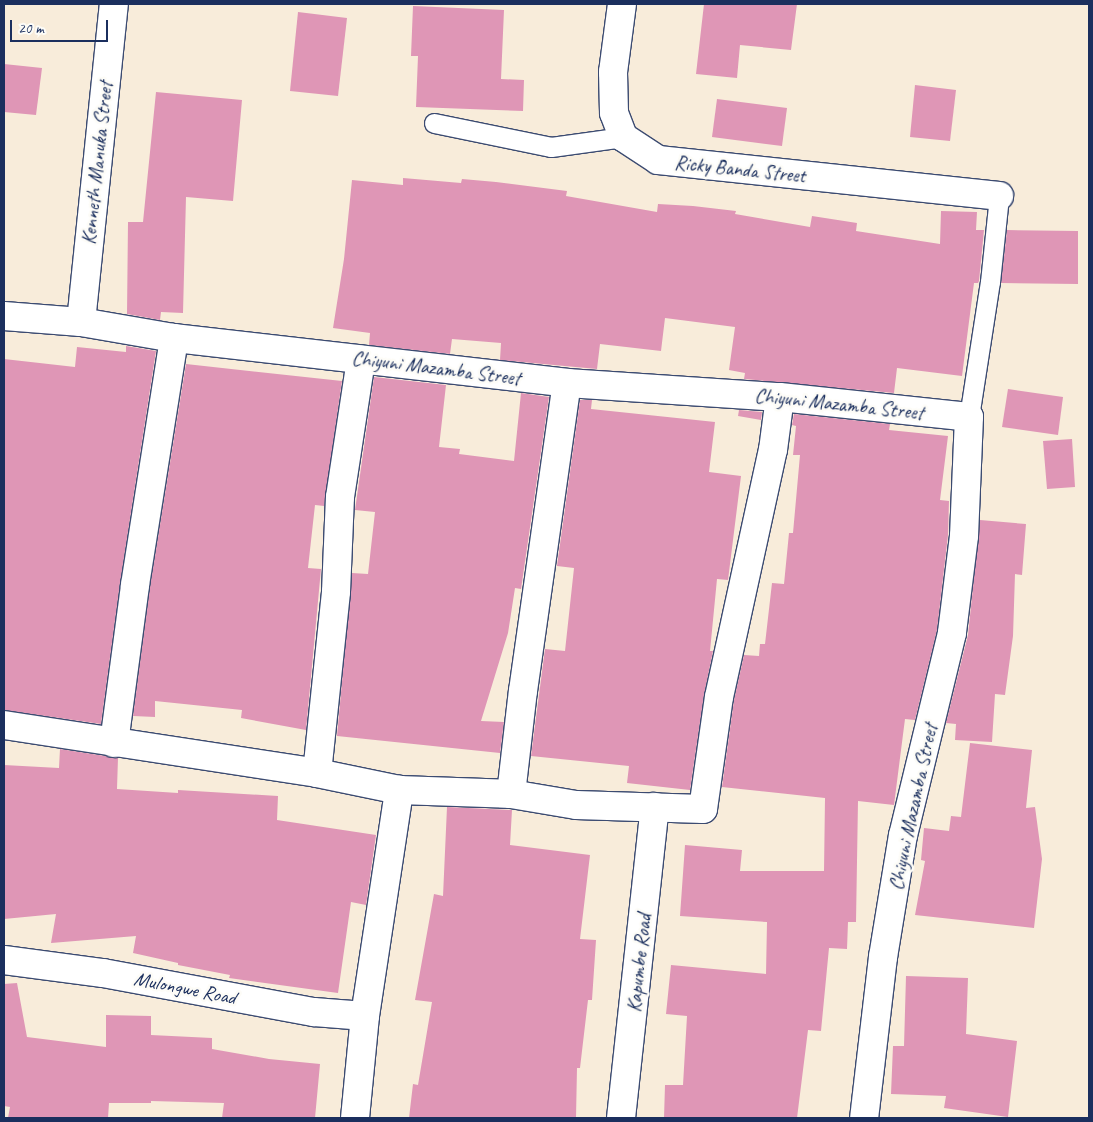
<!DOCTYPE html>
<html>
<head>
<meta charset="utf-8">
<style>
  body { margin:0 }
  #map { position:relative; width:1093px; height:1122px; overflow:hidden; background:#f8ecda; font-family:Caveat,sans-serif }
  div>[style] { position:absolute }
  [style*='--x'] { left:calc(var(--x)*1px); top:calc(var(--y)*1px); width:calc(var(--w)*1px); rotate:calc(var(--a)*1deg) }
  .building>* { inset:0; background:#df96b6 }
  .roads { filter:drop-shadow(1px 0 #3c4b71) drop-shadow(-1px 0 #3c4b71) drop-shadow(0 1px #3c4b71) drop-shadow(0 -1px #3c4b71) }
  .lane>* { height:19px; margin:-9.5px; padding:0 9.5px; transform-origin:9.5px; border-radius:9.5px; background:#fff }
  .street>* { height:28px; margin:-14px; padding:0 14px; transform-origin:14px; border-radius:14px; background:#fff }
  span { translate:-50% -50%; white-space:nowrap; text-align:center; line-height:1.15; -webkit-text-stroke:5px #fdfcf7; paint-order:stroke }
  .street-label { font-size:20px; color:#1b2f5e }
  .frame { position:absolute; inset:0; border:5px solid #1b2f5e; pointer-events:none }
  .scale { position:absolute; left:10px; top:20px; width:98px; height:22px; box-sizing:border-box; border:2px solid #1b2f5e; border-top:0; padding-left:6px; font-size:15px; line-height:18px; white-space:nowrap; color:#1b2f5e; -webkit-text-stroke:4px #fdfcf7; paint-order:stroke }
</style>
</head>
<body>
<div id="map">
  <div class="building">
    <div style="clip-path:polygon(704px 4px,797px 4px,791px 50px,740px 45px,737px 78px,696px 74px)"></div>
    <div style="clip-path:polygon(413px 6px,504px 10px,501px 79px,524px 80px,523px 111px,416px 107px,418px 56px,411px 56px)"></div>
    <div style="clip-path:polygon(298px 12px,347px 18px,338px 96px,290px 91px)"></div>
    <div style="clip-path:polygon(4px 64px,42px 68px,36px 115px,4px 112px)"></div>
    <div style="clip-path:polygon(915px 85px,956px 90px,950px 141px,910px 137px)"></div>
    <div style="clip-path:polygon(156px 92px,242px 100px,233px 201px,186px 197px,183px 313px,161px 312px,160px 320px,127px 314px,128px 222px,143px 222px)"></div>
    <div style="clip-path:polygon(717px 99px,787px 108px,782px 146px,712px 137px)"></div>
    <div style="clip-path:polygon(403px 178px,461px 183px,462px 179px,496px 182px,567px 191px,566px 196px,657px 212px,658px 204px,693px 206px,736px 211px,735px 214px,810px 227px,812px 216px,857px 223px,856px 231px,940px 244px,941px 211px,977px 212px,976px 230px,984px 230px,979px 281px,978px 283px,974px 283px,962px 376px,897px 368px,894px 393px,744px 379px,745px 373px,729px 370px,735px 327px,665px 318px,661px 351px,600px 344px,597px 369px,500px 360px,501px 343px,452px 339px,450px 354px,369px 345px,370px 333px,333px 328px,344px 259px,352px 180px,403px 185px)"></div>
    <div style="clip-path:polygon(1007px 230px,1078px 231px,1078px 284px,1001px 283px)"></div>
    <div style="clip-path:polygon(126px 346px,156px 351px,120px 583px,101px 724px,4px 710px,4px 359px,75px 367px,77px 347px,126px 352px)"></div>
    <div style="clip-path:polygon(186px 364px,342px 381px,324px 506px,315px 505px,308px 568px,321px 569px,306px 730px,241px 718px,242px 710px,155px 701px,155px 717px,133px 716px,150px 587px)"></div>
    <div style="clip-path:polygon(374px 377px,446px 385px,439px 447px,460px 449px,459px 454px,514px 461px,521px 393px,549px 397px,521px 589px,515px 588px,508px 633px,481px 721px,504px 722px,500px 753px,337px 736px,352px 573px,368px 574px,375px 512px,355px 510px)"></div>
    <div style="clip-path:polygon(1008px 389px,1063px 397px,1058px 435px,1002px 427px)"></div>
    <div style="clip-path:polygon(580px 400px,592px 400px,591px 409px,715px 422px,709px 472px,741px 476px,728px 580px,717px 579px,710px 651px,713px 651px,704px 695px,690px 790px,627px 783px,629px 766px,531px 756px,545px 649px,565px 651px,574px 568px,557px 566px)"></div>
    <div style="clip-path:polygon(739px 410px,762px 412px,761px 420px,738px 416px)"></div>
    <div style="clip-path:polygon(794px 414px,890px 424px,889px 430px,948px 436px,940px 500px,949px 501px,948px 535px,937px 630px,915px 720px,905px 719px,894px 805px,858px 801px,856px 922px,848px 922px,847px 949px,829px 948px,821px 1031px,808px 1030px,797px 1118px,664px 1118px,665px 1085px,683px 1085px,687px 1016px,666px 1014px,671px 965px,766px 974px,767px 922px,680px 916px,685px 845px,742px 850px,740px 871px,824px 871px,825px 798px,722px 787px,734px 700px,744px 655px,759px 656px,760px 644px,765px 644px,772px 583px,784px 584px,789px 533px,793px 533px,800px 455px,793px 455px,796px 426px,792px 425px)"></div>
    <div style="clip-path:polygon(1072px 439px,1075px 487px,1047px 489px,1043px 441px)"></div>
    <div style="clip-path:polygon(980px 520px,1026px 524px,1022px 575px,1015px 574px,1013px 636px,1005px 695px,995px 694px,992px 742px,955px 740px,956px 724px,946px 723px,968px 635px)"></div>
    <div style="clip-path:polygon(970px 743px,1032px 750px,1026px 808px,1035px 807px,1042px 859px,1034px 928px,915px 915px,925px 861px,921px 860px,924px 828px,949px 831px,951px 816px,961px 817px)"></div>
    <div style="clip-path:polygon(60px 749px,118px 758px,117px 789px,178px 793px,178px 790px,278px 796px,277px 820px,376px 835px,366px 905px,351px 902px,338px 993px,229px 978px,230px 975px,178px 965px,178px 963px,133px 953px,136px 936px,51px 943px,56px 914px,4px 919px,4px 765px,59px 768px)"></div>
    <div style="clip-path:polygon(447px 807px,512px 810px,510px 845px,590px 855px,580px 939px,596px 940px,592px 1000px,588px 1000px,580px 1068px,577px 1068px,576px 1118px,409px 1118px,413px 1084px,418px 1085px,432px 1002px,415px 1000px,434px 894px,443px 896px)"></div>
    <div style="clip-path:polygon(906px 976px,968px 978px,966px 1034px,1017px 1041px,1008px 1117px,944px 1108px,946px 1096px,891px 1094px,893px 1046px,904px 1046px)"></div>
    <div style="clip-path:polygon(17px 983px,27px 1037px,106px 1047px,106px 1015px,151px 1016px,151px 1035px,212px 1038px,212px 1049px,269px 1059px,320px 1064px,315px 1118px,222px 1118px,224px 1103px,151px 1101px,151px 1103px,109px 1103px,108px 1118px,8px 1118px,10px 1107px,4px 1106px,4px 984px)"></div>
  </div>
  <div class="roads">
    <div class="lane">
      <div style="--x:434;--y:123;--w:119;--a:11.6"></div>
      <div style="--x:551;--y:147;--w:73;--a:-7.9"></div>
      <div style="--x:969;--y:417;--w:137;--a:-81.2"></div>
      <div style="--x:990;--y:282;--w:86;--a:-84"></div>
    </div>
    <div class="street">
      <div style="--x:622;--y:4;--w:69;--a:97.5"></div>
      <div style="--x:613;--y:72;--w:41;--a:88.6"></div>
      <div style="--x:614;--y:113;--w:26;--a:69"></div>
      <div style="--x:623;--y:137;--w:42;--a:33.3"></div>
      <div style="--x:658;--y:160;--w:343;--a:6"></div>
      <div style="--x:4;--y:316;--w:77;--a:4.5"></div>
      <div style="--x:81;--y:322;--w:94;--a:9.8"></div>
      <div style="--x:174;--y:338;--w:396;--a:6.5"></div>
      <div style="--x:567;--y:383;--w:213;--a:3.8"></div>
      <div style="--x:780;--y:397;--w:190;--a:6"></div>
      <div style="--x:969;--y:417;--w:119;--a:92.4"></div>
      <div style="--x:964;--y:536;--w:98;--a:97.1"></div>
      <div style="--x:952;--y:633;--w:208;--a:103.6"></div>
      <div style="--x:903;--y:835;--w:124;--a:99.3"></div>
      <div style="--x:883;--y:957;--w:162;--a:96.7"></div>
      <div style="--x:81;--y:322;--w:320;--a:-84.1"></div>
      <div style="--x:4;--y:725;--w:317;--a:8.7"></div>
      <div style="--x:317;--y:773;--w:84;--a:11.7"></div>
      <div style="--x:399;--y:790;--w:112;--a:2"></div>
      <div style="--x:511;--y:794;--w:66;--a:9.6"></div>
      <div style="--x:576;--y:805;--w:127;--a:1.8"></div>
      <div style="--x:703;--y:809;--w:113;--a:-81.9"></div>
      <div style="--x:719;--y:697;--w:253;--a:-77.7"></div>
      <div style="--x:773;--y:450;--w:53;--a:-82.5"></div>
      <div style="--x:114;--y:743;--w:159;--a:-82.4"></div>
      <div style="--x:135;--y:585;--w:250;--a:-81"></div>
      <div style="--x:317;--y:773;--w:182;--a:-84"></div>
      <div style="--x:336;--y:592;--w:95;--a:-87.6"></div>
      <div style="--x:340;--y:497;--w:139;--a:-81.3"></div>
      <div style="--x:511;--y:794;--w:104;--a:-83.4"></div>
      <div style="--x:523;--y:691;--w:311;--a:-81.9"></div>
      <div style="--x:4;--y:960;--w:100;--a:7.5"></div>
      <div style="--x:103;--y:973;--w:215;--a:10.5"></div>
      <div style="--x:314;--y:1012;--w:51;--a:4.5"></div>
      <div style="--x:355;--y:1118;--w:102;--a:-84.4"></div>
      <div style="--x:365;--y:1016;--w:229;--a:-81.4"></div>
      <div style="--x:621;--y:1118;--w:313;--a:-83.8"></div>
    </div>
  </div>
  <div class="street-label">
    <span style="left:97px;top:163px;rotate:-84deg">Kenneth Manuka Street</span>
    <span style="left:740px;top:169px;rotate:6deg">Ricky Banda Street</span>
    <span style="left:436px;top:368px;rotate:7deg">Chiyuni Mazamba Street</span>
    <span style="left:839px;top:404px;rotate:6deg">Chiyuni Mazamba Street</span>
    <span style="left:913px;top:807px;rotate:-78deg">Chiyuni Mazamba Street</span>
    <span style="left:639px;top:963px;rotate:-84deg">Kapumbe Road</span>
    <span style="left:185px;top:988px;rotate:11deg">Mulongwe Road</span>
  </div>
  <div class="frame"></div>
  <div class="scale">20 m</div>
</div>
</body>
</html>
